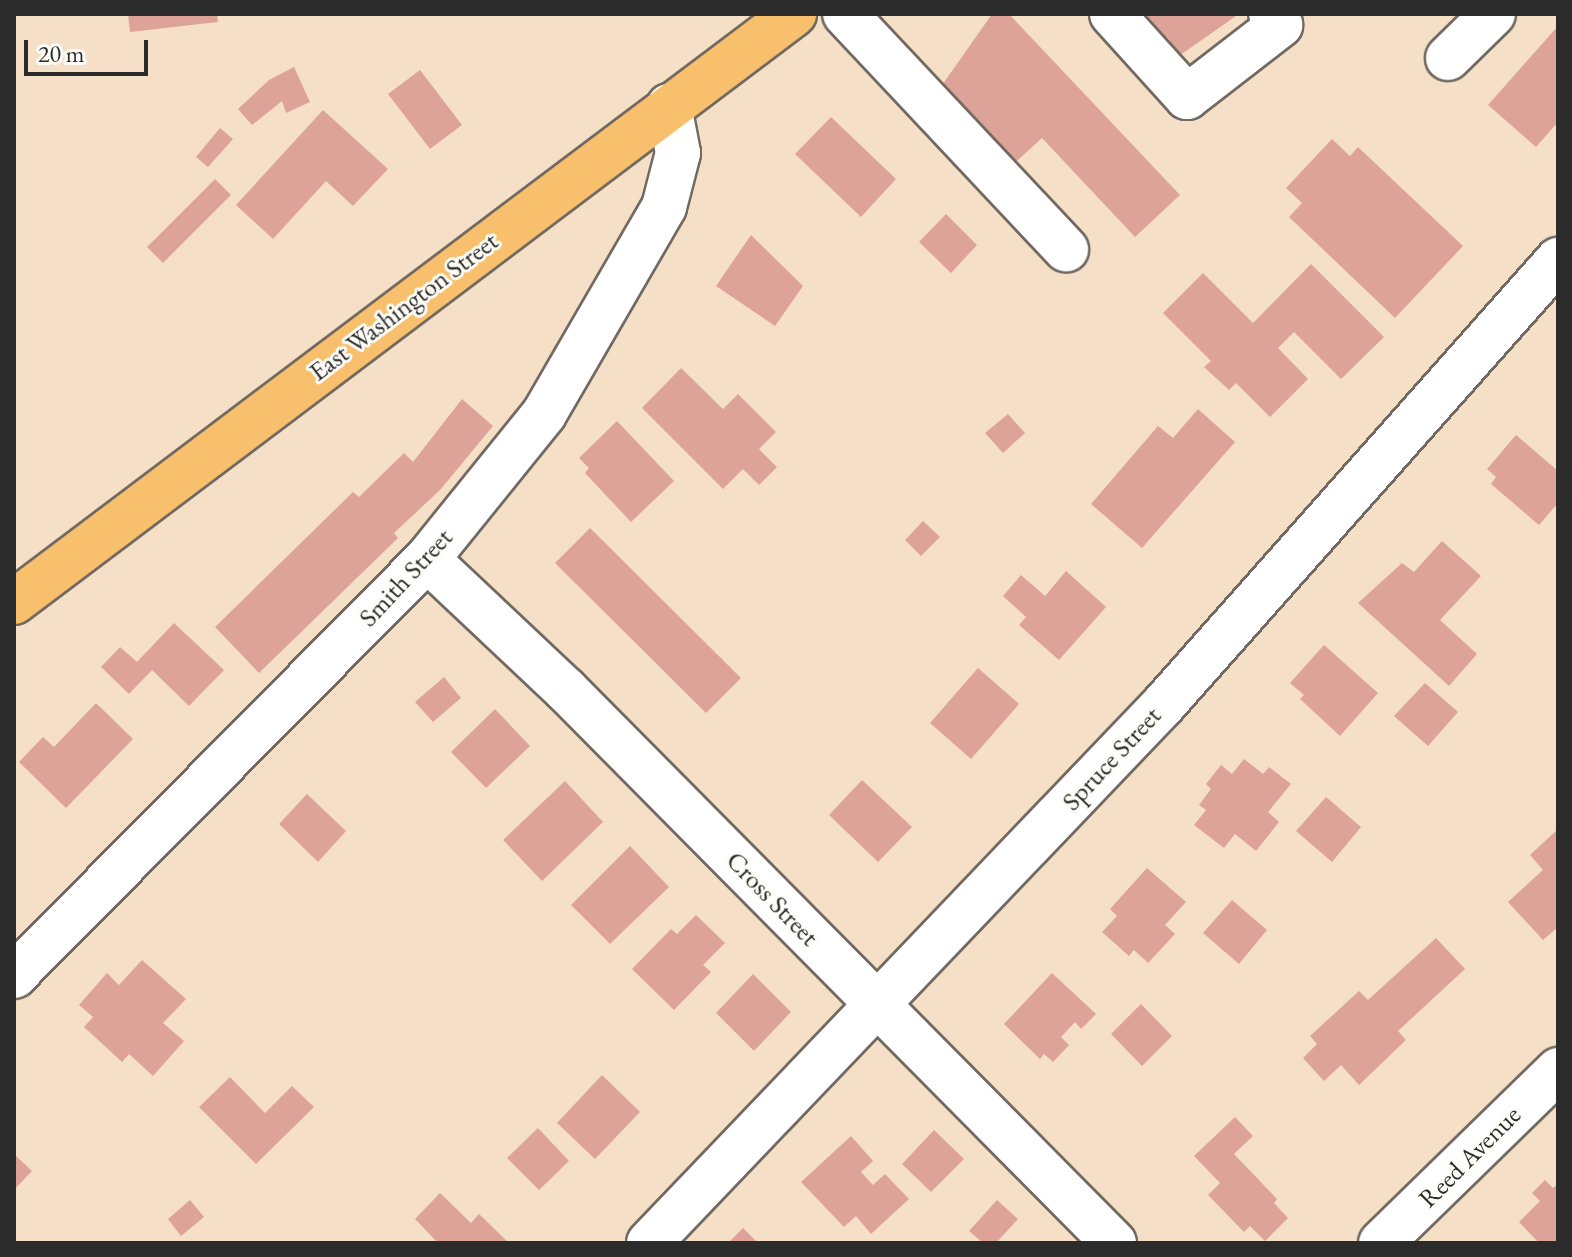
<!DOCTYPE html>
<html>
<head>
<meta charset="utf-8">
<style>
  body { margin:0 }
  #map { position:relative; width:1572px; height:1257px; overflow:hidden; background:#f5e0c7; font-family:"EB Garamond",serif }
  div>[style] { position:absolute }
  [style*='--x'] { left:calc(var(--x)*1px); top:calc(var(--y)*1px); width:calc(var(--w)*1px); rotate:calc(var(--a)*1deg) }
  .building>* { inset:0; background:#dda399 }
  .roads { filter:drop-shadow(2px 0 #726a62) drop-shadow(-2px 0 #726a62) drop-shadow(0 2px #726a62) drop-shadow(0 -2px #726a62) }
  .minor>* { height:44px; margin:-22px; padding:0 22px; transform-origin:22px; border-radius:22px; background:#fff }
  .major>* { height:44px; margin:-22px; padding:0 22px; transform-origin:22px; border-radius:22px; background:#f8bf6c }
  span { translate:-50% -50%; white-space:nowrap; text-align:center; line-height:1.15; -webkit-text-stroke:6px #fdfcf7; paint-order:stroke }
  .street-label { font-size:26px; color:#2b2b2b }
  .frame { position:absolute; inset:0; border:16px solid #2b2b2b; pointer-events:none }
  .scale { position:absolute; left:24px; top:40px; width:124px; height:36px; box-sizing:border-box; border:4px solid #2b2b2b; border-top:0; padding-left:10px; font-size:24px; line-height:28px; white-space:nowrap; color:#2b2b2b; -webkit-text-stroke:6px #fdfcf7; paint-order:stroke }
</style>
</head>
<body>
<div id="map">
  <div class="building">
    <div style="clip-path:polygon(128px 14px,217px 14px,218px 22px,130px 32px)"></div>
    <div style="clip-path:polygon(992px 14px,1009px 14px,1180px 195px,1135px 237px,1042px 138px,1007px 170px,933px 98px)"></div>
    <div style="clip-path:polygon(1143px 14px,1235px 14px,1236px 16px,1179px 56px,1167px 37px,1151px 49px,1132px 22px)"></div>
    <div style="clip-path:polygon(1558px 26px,1558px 122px,1536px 147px,1488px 105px)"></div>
    <div style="clip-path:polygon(294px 67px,310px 102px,286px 113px,282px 101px,252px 125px,238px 109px,269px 80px)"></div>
    <div style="clip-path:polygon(420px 70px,462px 125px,430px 149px,388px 94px)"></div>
    <div style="clip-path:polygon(323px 110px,388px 169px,353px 206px,326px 181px,273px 239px,236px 205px)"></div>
    <div style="clip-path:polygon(831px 117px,896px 179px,861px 217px,795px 154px)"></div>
    <div style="clip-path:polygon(220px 128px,233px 139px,208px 167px,196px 157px)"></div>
    <div style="clip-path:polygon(1332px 139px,1350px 156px,1358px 147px,1463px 246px,1395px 318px,1289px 217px,1302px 203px,1286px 188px)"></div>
    <div style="clip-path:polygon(215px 179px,231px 195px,163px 263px,147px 247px)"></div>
    <div style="clip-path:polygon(946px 214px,977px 245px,951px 273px,919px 242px)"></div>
    <div style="clip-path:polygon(751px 235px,803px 286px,775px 326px,716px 286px)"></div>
    <div style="clip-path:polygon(1311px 264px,1384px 337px,1341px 379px,1294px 332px,1278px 348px,1308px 379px,1270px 417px,1236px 383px,1229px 390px,1204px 367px,1211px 361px,1163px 313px,1203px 273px,1253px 323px)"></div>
    <div style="clip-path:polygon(681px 368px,723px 409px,738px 394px,776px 432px,759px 449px,777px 467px,759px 485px,743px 469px,723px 489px,642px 408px)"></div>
    <div style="clip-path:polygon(462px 399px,493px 426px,440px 490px,394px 533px,398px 538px,259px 673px,215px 627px,353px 492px,359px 497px,404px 453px,413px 462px)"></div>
    <div style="clip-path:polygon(1198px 409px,1235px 442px,1142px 548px,1091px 504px,1158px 426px,1173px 438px)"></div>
    <div style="clip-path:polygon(1008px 414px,1025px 433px,1003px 453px,985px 433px)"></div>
    <div style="clip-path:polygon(617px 421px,674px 481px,631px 522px,585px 473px,589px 468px,579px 458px)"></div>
    <div style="clip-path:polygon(1516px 435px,1558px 471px,1558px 503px,1539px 525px,1491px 484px,1496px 477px,1487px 469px)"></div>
    <div style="clip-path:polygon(923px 521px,940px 537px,921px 556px,905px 540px)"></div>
    <div style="clip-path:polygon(590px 528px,741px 678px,706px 713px,555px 563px)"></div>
    <div style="clip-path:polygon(1442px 541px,1481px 576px,1440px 620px,1477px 654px,1449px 686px,1358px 603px,1402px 563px,1414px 572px)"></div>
    <div style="clip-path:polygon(1066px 571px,1106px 607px,1059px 660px,1019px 625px,1026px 617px,1003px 596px,1021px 575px,1045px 596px)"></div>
    <div style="clip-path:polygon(174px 623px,224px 670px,189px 706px,152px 670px,129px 694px,101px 667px,120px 647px,137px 662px)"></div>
    <div style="clip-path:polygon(1324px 645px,1378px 693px,1340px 736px,1300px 699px,1304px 695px,1290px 683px)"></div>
    <div style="clip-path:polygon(978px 668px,1019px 704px,971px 759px,930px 723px)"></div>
    <div style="clip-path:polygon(444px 677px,461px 698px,433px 722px,415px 702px)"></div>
    <div style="clip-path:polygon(1425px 683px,1458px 712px,1428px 746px,1394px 716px)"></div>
    <div style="clip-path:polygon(96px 703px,133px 739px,66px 808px,19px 762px,43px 737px,54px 747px)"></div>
    <div style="clip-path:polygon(495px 709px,530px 746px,486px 788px,451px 752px)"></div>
    <div style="clip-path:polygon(1244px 759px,1263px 774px,1269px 767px,1291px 784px,1268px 812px,1279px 822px,1256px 851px,1235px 834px,1224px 848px,1194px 825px,1206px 810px,1199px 805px,1211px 789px,1206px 784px,1221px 765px,1232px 774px)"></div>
    <div style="clip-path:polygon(862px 780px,912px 827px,878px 862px,829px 815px)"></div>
    <div style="clip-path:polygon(565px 781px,603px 822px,542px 881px,503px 840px)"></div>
    <div style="clip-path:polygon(307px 794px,346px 831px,318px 862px,279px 824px)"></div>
    <div style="clip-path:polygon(1326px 797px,1361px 827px,1332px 862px,1296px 831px)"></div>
    <div style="clip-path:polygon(1558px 829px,1558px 927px,1543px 940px,1508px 902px,1543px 870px,1530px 855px)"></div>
    <div style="clip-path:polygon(630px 846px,669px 887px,610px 944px,571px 905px)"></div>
    <div style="clip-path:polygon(1147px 868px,1186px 902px,1165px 925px,1175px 934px,1148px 963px,1134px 950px,1129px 956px,1102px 932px,1117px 916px,1110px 909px)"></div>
    <div style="clip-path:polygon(1232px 900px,1267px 930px,1239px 964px,1203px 933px)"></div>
    <div style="clip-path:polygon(696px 915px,725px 943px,703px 965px,711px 972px,674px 1010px,632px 969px,671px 929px,677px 934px)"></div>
    <div style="clip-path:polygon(1436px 938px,1465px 969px,1398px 1031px,1406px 1040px,1359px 1085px,1341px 1065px,1324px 1081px,1303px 1058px,1317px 1044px,1310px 1036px,1359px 991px,1368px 1000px)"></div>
    <div style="clip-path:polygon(142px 960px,186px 999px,163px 1023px,184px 1041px,153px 1076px,129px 1054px,122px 1062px,84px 1027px,93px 1017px,79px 1005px,107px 973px,119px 985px)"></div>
    <div style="clip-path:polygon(1052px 973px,1096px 1014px,1081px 1029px,1075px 1022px,1061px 1037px,1069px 1045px,1053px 1062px,1044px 1054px,1040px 1059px,1004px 1024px)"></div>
    <div style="clip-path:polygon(753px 974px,791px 1012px,754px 1051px,716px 1013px)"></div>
    <div style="clip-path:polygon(1141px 1004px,1172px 1036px,1142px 1066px,1111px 1034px)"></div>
    <div style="clip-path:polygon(602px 1075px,640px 1112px,595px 1159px,557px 1123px)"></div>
    <div style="clip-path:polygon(230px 1077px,265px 1113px,292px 1086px,314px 1107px,256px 1164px,199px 1107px)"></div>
    <div style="clip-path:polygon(1235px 1117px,1253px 1136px,1234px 1154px,1277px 1199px,1274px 1203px,1288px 1218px,1265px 1241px,1250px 1226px,1244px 1232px,1208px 1195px,1220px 1183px,1194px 1156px)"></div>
    <div style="clip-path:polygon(538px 1128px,569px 1161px,539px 1190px,507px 1158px)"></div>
    <div style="clip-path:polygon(934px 1130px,964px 1159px,931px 1192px,902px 1164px)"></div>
    <div style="clip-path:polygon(851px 1136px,873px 1161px,861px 1172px,873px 1185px,885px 1174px,909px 1199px,871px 1234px,856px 1216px,844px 1227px,801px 1182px)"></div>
    <div style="clip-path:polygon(14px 1154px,32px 1171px,14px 1190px)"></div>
    <div style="clip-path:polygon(1545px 1180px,1553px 1188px,1558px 1184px,1558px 1243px,1539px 1243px,1519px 1222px,1540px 1201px,1532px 1193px)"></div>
    <div style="clip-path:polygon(440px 1193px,471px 1223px,479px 1214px,509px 1243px,438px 1243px,415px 1219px)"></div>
    <div style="clip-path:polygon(190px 1200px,204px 1217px,181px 1236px,168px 1219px)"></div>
    <div style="clip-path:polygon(997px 1200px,1018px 1219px,996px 1243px,983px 1243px,969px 1231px)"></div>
    <div style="clip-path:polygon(743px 1228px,758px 1243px,728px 1243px)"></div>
  </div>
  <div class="roads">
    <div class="minor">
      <div style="--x:845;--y:14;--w:323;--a:46.8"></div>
      <div style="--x:1112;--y:14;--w:112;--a:47.9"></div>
      <div style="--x:1187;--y:97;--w:118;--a:-37.7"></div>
      <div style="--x:1280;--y:25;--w:14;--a:-129"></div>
      <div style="--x:1448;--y:58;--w:63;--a:-44.4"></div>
      <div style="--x:427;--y:559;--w:190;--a:43.3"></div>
      <div style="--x:565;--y:689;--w:780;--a:45.26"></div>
      <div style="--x:14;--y:976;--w:587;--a:-45.28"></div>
      <div style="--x:427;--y:559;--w:186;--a:-51.1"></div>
      <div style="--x:544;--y:414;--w:239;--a:-59.9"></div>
      <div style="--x:664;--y:207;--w:56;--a:-75.5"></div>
      <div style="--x:678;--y:153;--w:48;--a:-100.8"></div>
      <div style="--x:649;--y:1243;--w:745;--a:-46.3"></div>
      <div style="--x:1164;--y:704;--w:594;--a:-48.41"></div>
      <div style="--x:1381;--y:1243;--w:248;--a:-44.3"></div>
    </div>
    <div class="major">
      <div style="--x:14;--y:602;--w:977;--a:-37.01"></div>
    </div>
  </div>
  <div class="street-label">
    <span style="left:404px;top:307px;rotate:-37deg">East Washington Street</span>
    <span style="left:406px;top:578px;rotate:-47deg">Smith Street</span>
    <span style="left:1112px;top:759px;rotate:-47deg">Spruce Street</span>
    <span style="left:772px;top:899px;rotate:46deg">Cross Street</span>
    <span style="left:1470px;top:1157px;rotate:-45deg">Reed Avenue</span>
  </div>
  <div class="frame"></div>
  <div class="scale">20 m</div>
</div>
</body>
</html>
